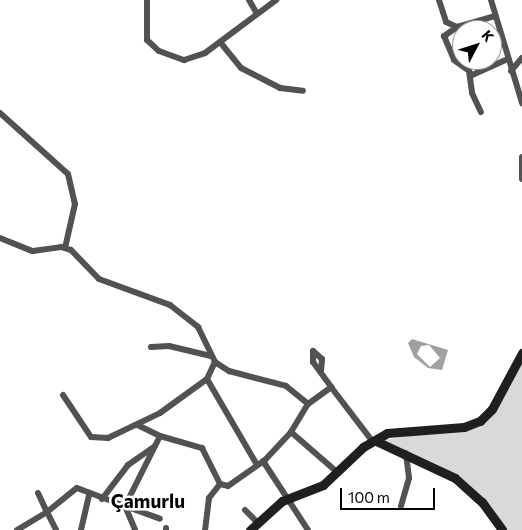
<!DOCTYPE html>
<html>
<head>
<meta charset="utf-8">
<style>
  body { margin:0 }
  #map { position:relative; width:522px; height:530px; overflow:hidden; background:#fff; font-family:Commissioner,sans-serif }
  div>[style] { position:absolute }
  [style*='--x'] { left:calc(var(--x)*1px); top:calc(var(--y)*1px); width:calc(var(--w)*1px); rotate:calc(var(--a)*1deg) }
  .green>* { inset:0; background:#d9d9d9 }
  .water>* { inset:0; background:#a0a0a0 }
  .street>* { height:6px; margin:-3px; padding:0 3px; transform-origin:3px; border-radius:3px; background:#525252 }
  .secondary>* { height:9px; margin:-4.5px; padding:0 4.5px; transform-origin:4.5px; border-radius:4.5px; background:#1f1f1f }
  span { translate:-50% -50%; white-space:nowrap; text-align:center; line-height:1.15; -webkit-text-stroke:5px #fff; paint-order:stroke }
  .district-label { font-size:19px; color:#000; font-weight:700 }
  .north { position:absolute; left:452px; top:20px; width:50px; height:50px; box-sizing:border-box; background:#fff; border:1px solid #999; border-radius:50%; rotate:50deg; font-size:14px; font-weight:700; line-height:20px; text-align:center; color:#000 }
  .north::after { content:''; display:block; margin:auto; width:18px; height:22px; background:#000; clip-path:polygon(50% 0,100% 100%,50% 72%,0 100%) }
  .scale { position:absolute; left:340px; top:488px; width:95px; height:22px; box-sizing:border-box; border:2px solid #000; border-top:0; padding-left:6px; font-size:15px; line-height:18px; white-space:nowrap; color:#000; -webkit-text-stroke:4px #fff; paint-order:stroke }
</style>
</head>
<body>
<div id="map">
  <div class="green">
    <div style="clip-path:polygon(522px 364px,522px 530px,507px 530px,486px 500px,456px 475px,384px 440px,427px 432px,464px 432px,486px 423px)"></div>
  </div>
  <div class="water">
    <div style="clip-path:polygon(evenodd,412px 339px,448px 350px,442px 370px,428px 368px,414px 357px,408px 343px,412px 339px,429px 345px,440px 358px,430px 367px,417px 354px,421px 346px,429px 345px)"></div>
  </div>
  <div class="street">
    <div style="--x:147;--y:0;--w:40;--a:90"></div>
    <div style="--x:147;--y:40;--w:16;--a:43"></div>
    <div style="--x:159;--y:51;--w:27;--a:20"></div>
    <div style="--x:184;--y:60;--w:22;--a:-18"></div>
    <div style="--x:205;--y:53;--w:89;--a:-36.7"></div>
    <div style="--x:249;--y:0;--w:16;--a:60"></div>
    <div style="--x:439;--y:0;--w:23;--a:72"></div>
    <div style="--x:446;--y:22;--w:12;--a:24"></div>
    <div style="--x:457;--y:27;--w:40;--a:-16"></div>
    <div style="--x:491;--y:0;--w:108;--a:73.2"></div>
    <div style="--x:457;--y:27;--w:16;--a:145"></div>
    <div style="--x:444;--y:36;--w:26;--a:67"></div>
    <div style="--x:454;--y:60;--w:19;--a:36"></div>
    <div style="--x:469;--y:71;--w:22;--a:82"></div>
    <div style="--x:472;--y:93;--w:21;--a:65"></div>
    <div style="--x:220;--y:42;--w:33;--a:51"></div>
    <div style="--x:241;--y:68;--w:44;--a:27.1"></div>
    <div style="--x:280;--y:88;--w:23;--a:7"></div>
    <div style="--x:511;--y:71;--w:17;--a:-50"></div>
    <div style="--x:470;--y:76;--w:42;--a:-24.1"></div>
    <div style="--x:0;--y:113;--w:91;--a:41.9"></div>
    <div style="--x:68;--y:174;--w:31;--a:77"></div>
    <div style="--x:75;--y:204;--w:45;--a:102.8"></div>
    <div style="--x:522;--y:157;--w:22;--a:90"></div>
    <div style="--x:0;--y:238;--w:35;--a:22"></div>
    <div style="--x:33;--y:251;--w:28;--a:-8"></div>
    <div style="--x:61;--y:247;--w:10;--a:17"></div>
    <div style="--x:71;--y:250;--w:40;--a:46"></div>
    <div style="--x:99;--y:279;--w:76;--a:20.1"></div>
    <div style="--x:170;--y:305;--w:36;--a:38"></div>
    <div style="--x:198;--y:327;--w:39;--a:64"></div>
    <div style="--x:151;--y:347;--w:18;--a:-3"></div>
    <div style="--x:169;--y:346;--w:43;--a:13.4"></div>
    <div style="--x:321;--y:371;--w:12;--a:-85"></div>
    <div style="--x:322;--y:359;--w:12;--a:-138"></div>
    <div style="--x:313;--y:351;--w:11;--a:90"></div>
    <div style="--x:313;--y:362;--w:31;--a:54"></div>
    <div style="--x:207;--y:379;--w:99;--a:59.8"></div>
    <div style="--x:63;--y:395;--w:50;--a:56.3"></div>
    <div style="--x:91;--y:437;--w:17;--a:3"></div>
    <div style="--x:108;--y:438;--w:58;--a:-25.7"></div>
    <div style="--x:160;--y:413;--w:58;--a:-35.9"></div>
    <div style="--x:207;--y:379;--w:19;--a:-65"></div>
    <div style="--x:215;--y:362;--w:17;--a:33"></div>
    <div style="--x:229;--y:371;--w:59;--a:14.7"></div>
    <div style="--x:286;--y:386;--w:28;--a:39"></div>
    <div style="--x:160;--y:436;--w:44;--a:15.9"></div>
    <div style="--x:202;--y:448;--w:40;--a:63.4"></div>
    <div style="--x:220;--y:484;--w:18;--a:128"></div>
    <div style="--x:209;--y:498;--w:32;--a:97"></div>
    <div style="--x:263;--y:461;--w:82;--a:56.9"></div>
    <div style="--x:337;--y:472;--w:61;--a:-139"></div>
    <div style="--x:291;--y:432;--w:33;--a:-59"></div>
    <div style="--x:308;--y:404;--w:29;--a:-36"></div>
    <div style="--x:331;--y:387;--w:69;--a:52.6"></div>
    <div style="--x:220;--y:484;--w:8;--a:14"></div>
    <div style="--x:228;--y:486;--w:45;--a:-35.1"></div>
    <div style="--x:265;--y:460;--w:38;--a:-47"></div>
    <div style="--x:38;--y:493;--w:21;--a:65"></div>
    <div style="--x:47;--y:512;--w:38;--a:-39"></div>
    <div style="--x:77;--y:488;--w:51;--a:20.6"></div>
    <div style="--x:125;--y:506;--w:78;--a:-63.4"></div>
    <div style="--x:160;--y:436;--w:25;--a:-154"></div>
    <div style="--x:102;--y:499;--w:43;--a:-52.6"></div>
    <div style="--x:128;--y:465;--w:32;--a:-35"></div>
    <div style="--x:125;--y:506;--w:37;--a:20"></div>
    <div style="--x:125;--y:506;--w:26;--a:67"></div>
    <div style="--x:401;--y:506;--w:29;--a:-74"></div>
    <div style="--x:409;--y:478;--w:25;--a:-97"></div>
    <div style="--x:245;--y:510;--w:17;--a:45"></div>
    <div style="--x:166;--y:528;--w:2;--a:90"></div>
    <div style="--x:17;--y:530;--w:35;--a:-31"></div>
    <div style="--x:47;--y:512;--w:20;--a:63"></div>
    <div style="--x:81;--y:530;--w:37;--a:-77"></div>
  </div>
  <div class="secondary">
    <div style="--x:376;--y:441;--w:87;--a:25.1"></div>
    <div style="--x:455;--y:478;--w:36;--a:42"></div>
    <div style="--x:482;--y:502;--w:34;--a:54"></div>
    <div style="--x:250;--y:530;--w:43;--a:-42.2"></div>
    <div style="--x:282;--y:501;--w:44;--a:-21.3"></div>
    <div style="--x:323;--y:485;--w:55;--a:-43.5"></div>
    <div style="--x:363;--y:447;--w:28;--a:-30"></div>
    <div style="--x:387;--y:433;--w:77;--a:-4.5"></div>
    <div style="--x:464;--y:427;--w:17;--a:-21"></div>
    <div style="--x:480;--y:421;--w:17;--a:-45"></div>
    <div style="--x:492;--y:409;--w:64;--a:-61.8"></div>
  </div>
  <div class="district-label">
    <span style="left:148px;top:501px">Çamurlu</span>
  </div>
  <div class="north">K</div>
  <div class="scale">100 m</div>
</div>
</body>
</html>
